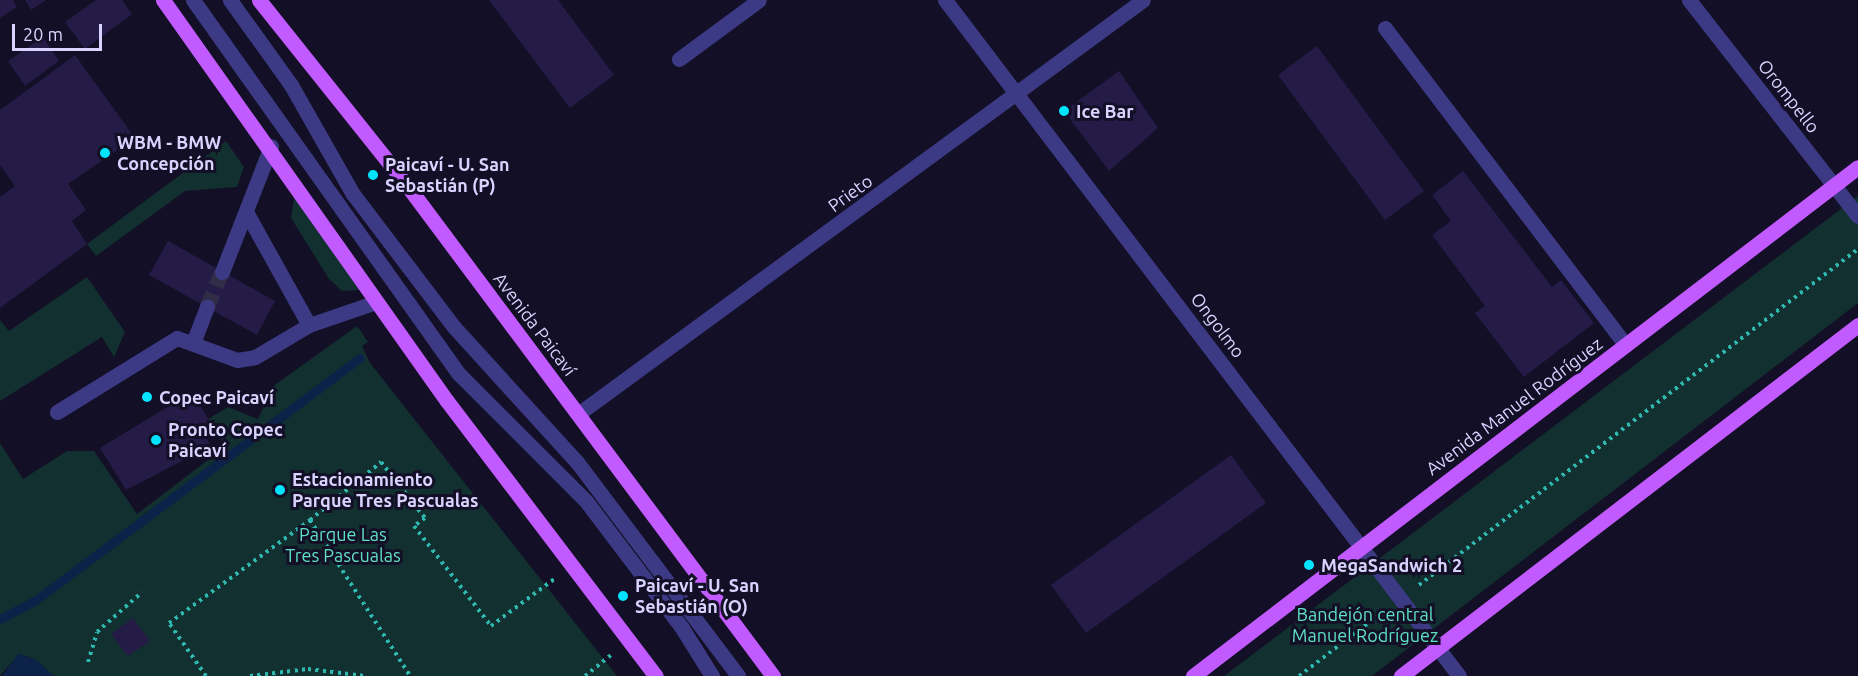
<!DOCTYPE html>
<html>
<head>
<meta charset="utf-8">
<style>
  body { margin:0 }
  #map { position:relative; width:1858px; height:676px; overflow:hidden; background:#130f26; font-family:Ubuntu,sans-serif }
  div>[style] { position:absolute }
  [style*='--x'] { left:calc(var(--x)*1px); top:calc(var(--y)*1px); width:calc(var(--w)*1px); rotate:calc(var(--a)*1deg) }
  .green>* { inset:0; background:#12302f }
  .water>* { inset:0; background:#0c2248 }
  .stream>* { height:9px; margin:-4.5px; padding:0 4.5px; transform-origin:4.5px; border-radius:4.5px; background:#0c2248 }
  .building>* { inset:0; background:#241b47 }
  .minor-tunnel>* { height:15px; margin-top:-7.5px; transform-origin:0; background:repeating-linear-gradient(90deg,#312d47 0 15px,transparent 0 23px) }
  .path>* { height:4px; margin-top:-2px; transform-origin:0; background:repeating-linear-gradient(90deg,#2fb8b0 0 3px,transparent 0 7.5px) }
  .minor>* { height:15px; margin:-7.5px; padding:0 7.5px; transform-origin:7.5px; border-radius:7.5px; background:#3d3a85 }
  .major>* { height:15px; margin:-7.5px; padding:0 7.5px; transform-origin:7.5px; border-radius:7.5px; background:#c25bff }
  .dots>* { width:16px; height:16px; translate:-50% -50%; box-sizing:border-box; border:3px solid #130f26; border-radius:50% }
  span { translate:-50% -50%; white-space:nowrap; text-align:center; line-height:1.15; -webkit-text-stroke:6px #130f26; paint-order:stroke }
  .street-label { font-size:18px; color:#d9d4ff }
  .poi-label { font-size:18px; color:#d9d4ff; font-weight:700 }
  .left { translate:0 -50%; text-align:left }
  .park-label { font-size:18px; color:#5fe0c0 }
  .scale { position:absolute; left:12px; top:24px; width:90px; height:27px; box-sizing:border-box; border:3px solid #d9d4ff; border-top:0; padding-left:8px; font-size:18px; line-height:21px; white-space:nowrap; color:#d9d4ff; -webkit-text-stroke:4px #130f26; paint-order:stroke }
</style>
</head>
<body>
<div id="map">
  <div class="green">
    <div style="clip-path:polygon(226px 141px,244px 167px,237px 187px,185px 191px,96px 256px,87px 244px)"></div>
    <div style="clip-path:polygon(295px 192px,361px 290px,342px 291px,329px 279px,291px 218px)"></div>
    <div style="clip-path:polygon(1858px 196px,1858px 303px,1372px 676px,1224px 676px)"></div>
    <div style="clip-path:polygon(87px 277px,125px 332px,114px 357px,102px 337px,0 401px,0 320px,9px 331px)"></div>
    <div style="clip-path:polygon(357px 326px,368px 342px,362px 346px,370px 363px,617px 676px,54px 676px,35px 659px,19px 654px,0 676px,0 443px,23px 479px,67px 451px,94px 451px,137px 514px,225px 447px,208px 419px,228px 407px,258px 419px,272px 387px)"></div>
  </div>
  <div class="water">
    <div style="clip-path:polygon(18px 654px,35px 659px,54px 676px,2px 676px)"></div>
  </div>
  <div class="stream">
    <div style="--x:0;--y:619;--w:41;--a:-27.8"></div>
    <div style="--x:36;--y:600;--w:404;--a:-36.8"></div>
  </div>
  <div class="building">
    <div style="clip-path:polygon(0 0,13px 0,17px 7px,0 18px)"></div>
    <div style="clip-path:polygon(25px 0,46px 0,31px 10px)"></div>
    <div style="clip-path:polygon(96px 0,122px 0,132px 14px,85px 49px,65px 22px)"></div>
    <div style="clip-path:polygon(489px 0,558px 0,614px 75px,570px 108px)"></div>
    <div style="clip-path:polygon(43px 37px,59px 61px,25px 86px,8px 61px)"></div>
    <div style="clip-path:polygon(1317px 46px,1424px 191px,1385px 220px,1278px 75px)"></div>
    <div style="clip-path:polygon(75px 55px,135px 138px,68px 184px,86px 210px,72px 221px,87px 244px,0 308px,0 197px,15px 186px,0 165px,0 110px)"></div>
    <div style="clip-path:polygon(1119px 71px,1158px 128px,1109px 171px,1064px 111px)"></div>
    <div style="clip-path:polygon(1463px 171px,1552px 287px,1561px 280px,1594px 323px,1524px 377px,1475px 313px,1485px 306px,1432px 235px,1451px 221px,1432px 195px)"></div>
    <div style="clip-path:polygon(168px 241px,275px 301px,257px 335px,149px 275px)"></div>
    <div style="clip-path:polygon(192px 392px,213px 427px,204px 433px,211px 446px,126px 490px,100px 448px)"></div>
    <div style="clip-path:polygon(1231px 455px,1266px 503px,1086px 633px,1051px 585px)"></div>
    <div style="clip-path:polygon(133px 618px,150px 641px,128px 656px,111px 634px)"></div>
  </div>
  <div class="minor-tunnel">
    <div style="--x:207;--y:307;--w:38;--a:-67"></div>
  </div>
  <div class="path">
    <div style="--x:310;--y:520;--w:92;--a:-39.2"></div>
    <div style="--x:381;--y:462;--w:71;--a:51.8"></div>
    <div style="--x:425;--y:518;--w:14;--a:144"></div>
    <div style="--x:414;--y:526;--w:126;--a:52.4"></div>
    <div style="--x:491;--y:626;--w:79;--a:-36.7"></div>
    <div style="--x:1419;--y:585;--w:553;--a:-37.43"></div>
    <div style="--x:88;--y:662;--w:31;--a:-73"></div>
    <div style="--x:97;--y:632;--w:60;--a:-41.6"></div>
    <div style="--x:206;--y:676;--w:65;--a:-124.9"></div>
    <div style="--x:169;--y:623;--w:175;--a:-36.1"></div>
    <div style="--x:310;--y:520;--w:185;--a:57.3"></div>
    <div style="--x:250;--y:676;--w:58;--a:-6.9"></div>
    <div style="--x:308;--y:669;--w:57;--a:7"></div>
    <div style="--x:585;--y:676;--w:33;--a:-39"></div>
    <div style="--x:1299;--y:676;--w:107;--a:-37.4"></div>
  </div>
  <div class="minor">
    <div style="--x:193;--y:0;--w:458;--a:54.6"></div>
    <div style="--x:458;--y:373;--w:181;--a:45"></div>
    <div style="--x:586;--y:501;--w:159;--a:52.9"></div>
    <div style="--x:682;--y:628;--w:57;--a:58"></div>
    <div style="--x:230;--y:0;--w:105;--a:54.3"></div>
    <div style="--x:291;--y:85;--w:125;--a:60.4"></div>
    <div style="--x:353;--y:194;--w:167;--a:52.8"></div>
    <div style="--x:454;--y:327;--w:183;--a:47.7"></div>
    <div style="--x:577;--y:462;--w:268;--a:53"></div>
    <div style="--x:945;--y:0;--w:849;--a:52.75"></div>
    <div style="--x:1689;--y:0;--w:274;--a:52"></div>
    <div style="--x:1385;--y:28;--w:398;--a:52.8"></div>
    <div style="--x:679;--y:59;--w:99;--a:-36.4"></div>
    <div style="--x:222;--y:272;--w:135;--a:-68.7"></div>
    <div style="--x:309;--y:325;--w:71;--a:-18.9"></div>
    <div style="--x:193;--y:343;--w:39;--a:-69"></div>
    <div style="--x:57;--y:412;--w:141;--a:-31.7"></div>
    <div style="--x:177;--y:338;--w:64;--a:20.1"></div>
    <div style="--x:237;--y:360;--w:18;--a:-9"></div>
    <div style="--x:255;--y:357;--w:63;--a:-30.7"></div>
    <div style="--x:309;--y:325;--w:129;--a:-119.1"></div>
    <div style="--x:578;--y:414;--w:700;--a:-36.23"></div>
  </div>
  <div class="major">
    <div style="--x:163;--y:0;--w:491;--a:54.7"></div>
    <div style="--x:447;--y:401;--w:345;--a:52.8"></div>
    <div style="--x:259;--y:0;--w:236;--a:51.4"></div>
    <div style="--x:406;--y:184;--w:614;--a:53.28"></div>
    <div style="--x:1193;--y:676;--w:837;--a:-37.43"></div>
    <div style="--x:1401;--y:676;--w:576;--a:-37.53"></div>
  </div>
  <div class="dots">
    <div style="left:1064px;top:111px;background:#00e5ff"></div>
    <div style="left:105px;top:153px;background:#00e5ff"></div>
    <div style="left:373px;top:175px;background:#00e5ff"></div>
    <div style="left:147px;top:397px;background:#00e5ff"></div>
    <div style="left:156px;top:440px;background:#00e5ff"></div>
    <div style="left:280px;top:490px;background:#00e5ff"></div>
    <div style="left:1309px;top:565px;background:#00e5ff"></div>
    <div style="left:623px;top:596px;background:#00e5ff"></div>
  </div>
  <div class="street-label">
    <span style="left:1789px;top:96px;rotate:52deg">Orompello</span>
    <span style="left:850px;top:193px;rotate:-36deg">Prieto</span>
    <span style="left:535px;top:324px;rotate:53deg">Avenida Paicaví</span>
    <span style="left:1218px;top:325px;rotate:53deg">Ongolmo</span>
    <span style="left:1514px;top:406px;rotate:-37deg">Avenida Manuel Rodríguez</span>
  </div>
  <div class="poi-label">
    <span class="left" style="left:1076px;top:111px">Ice Bar</span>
    <span class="left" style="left:117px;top:153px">WBM - BMW<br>Concepción</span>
    <span class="left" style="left:385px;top:175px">Paicaví - U. San<br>Sebastián (P)</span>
    <span class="left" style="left:159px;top:397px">Copec Paicaví</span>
    <span class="left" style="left:168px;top:440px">Pronto Copec<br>Paicaví</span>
    <span class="left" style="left:292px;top:490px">Estacionamiento<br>Parque Tres Pascualas</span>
    <span class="left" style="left:1321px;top:565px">MegaSandwich 2</span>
    <span class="left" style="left:635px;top:596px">Paicaví - U. San<br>Sebastián (O)</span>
  </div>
  <div class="park-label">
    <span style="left:343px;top:545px">Parque Las<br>Tres Pascualas</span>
    <span style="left:1365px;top:625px">Bandejón central<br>Manuel Rodríguez</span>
  </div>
  <div class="scale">20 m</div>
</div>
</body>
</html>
